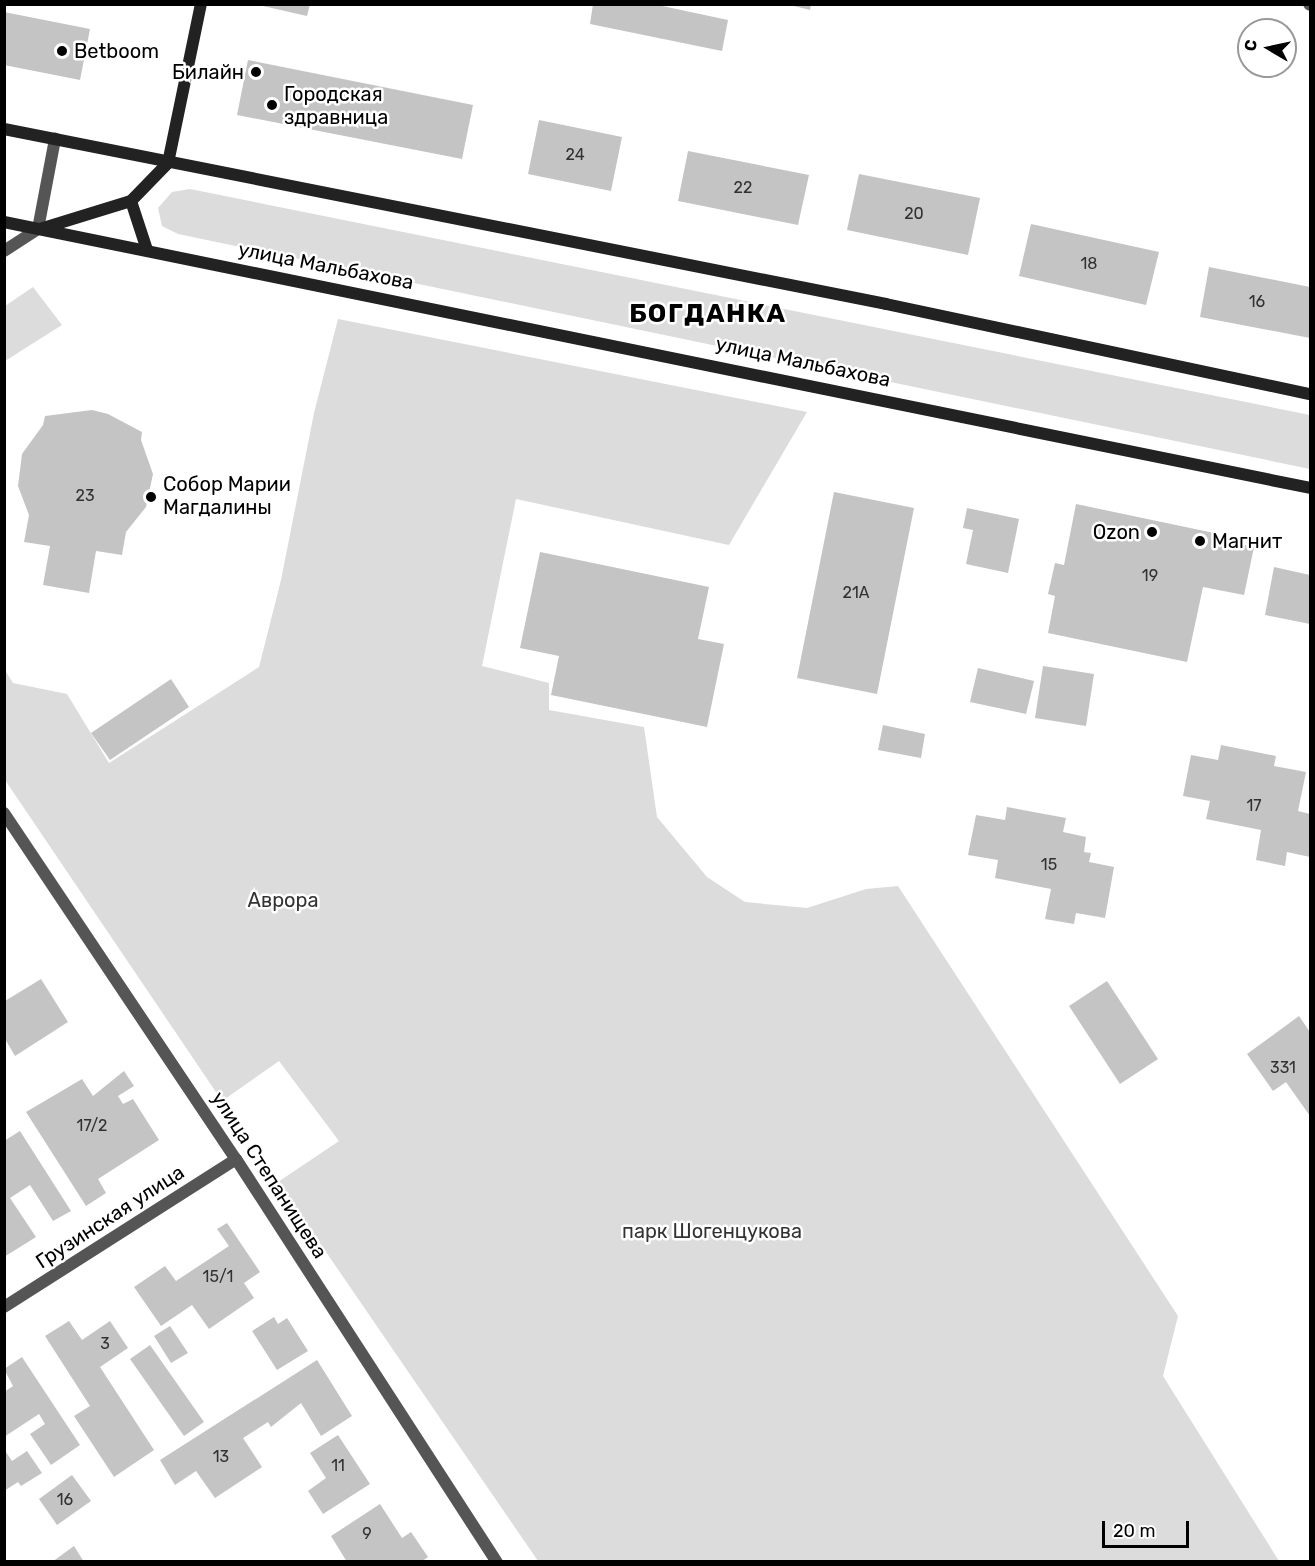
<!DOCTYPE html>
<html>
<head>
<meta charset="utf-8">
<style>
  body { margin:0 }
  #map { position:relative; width:1315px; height:1566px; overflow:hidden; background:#fff; font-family:Rubik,sans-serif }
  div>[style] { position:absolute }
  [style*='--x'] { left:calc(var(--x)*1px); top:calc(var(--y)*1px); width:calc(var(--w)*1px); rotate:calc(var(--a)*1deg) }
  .green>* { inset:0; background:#dcdcdc }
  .building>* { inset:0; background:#c4c4c4 }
  .street>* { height:12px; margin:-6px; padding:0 6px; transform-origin:6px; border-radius:6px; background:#555 }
  .secondary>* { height:12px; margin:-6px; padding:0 6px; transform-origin:6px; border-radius:6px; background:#222 }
  .dots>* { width:16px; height:16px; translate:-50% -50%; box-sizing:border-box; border:3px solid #fff; border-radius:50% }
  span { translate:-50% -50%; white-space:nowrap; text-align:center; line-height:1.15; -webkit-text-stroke:5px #fff; paint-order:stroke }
  .number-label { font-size:16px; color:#313131 }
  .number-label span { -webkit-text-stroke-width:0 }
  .poi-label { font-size:20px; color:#000 }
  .left { translate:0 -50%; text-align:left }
  .right { translate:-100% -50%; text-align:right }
  .street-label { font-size:20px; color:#000 }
  .park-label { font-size:20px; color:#333 }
  .district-label { font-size:26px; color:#000; font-weight:700; letter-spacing:1.5px }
  .frame { position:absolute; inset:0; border:6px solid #000; pointer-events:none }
  .north { position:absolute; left:1237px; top:18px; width:60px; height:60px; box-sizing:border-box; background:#fff; border:2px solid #999; border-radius:50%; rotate:279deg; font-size:16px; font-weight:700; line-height:24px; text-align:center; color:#000 }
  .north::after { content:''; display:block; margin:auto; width:21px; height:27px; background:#000; clip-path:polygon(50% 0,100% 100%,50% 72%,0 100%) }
  .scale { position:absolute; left:1102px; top:1521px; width:87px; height:27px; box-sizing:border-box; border:3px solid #000; border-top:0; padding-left:8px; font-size:18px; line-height:21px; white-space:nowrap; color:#000; -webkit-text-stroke:4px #fff; paint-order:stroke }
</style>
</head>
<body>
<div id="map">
  <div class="green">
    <div style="clip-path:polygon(190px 189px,1310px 415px,1310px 469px,178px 234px,162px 226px,158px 208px,172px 192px)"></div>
    <div style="clip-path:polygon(33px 287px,62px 325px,5px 361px,5px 306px)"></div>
    <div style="clip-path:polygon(338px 319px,807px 412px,729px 545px,516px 499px,482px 666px,549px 683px,549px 710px,644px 727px,657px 817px,707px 877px,745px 902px,807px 908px,866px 889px,898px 886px,1178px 1316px,1163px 1376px,1279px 1561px,538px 1561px,278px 1182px,339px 1141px,279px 1061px,222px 1101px,5px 780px,5px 670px,13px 683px,67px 694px,109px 763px,259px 667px,281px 580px,314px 413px)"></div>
  </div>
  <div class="building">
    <div style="clip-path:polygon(254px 4px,310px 4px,307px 16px)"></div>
    <div style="clip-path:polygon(593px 4px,653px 4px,728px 20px,722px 51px,590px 24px)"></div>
    <div style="clip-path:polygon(786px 4px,811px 4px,810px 10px)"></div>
    <div style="clip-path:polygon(4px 12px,90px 29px,80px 80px,4px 65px)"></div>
    <div style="clip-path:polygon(248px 60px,473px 105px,462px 159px,237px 115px)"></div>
    <div style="clip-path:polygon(539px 120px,622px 137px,611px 191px,528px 174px)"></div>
    <div style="clip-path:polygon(688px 151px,809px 175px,798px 225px,678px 201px)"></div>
    <div style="clip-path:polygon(859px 174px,980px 198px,968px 255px,847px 230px)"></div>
    <div style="clip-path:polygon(1031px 224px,1159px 252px,1146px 305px,1019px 276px)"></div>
    <div style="clip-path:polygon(1209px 267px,1310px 287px,1310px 338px,1200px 317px)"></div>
    <div style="clip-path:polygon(92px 410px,108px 414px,142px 432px,141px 440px,153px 474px,146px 507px,126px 532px,122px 555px,96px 551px,89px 593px,43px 585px,50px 546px,24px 542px,29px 515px,18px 486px,22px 454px,43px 425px,45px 416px)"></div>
    <div style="clip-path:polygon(834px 492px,914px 508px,877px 694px,797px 678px)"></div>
    <div style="clip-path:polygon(1076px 504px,1214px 533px,1213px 538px,1254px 547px,1244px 595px,1203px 587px,1187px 662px,1048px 633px,1055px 596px,1048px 594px,1055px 563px,1064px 565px)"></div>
    <div style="clip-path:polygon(967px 508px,1019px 519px,1008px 573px,966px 564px,973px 530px,963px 528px)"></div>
    <div style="clip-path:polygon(540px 552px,709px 587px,698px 639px,724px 644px,707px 727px,551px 695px,559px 656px,520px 648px)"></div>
    <div style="clip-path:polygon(1274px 567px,1310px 575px,1310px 624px,1265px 615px)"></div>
    <div style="clip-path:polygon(1043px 666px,1094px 674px,1086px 726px,1035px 718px)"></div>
    <div style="clip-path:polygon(978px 668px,1034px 681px,1026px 714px,970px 702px)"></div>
    <div style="clip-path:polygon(171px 679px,189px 707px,110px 760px,91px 733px)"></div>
    <div style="clip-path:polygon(883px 725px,925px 734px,921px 758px,878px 750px)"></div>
    <div style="clip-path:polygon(1221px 745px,1276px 756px,1274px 766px,1306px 772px,1298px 811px,1310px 814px,1310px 857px,1287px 852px,1285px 866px,1256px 860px,1261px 830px,1206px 819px,1210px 801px,1183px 796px,1191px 755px,1218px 760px)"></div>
    <div style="clip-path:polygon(1007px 807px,1066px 818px,1063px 832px,1086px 837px,1084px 852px,1091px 853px,1089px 862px,1114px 867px,1105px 918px,1076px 913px,1074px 924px,1045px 919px,1051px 889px,995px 878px,998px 860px,968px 855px,976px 815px,1005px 820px)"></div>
    <div style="clip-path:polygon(41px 979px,68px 1022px,15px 1056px,5px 1039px,5px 1001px)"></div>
    <div style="clip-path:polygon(1107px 981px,1158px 1059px,1120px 1084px,1069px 1006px)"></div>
    <div style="clip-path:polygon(1299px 1016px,1310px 1032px,1310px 1116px,1286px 1082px,1273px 1091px,1247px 1054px)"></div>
    <div style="clip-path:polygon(124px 1071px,134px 1086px,118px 1096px,123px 1104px,133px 1099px,159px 1140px,98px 1179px,106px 1193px,86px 1206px,26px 1112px,82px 1079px,93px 1096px)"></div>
    <div style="clip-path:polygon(20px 1131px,71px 1211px,53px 1221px,30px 1185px,10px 1198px,36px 1237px,4px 1257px,4px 1141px)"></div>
    <div style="clip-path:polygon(227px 1223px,260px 1272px,244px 1283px,254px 1298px,209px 1329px,192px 1305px,161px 1326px,134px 1287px,165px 1266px,176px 1281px,229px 1246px,217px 1229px)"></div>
    <div style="clip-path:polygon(274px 1317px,278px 1324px,287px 1318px,308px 1351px,277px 1370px,252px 1331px)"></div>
    <div style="clip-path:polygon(69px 1321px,82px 1340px,110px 1321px,128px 1348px,100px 1367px,154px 1450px,114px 1477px,74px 1416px,90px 1406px,45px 1336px)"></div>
    <div style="clip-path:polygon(170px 1326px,188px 1353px,171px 1363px,154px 1336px)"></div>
    <div style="clip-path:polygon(150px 1345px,204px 1422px,184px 1436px,130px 1359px)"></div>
    <div style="clip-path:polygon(22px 1357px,80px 1445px,51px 1465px,30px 1434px,45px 1424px,39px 1414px,4px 1437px,4px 1392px,13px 1386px,4px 1369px)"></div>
    <div style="clip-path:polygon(317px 1360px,352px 1416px,321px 1436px,301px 1403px,271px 1427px,268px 1422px,243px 1438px,262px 1467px,215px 1498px,196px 1471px,175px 1485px,160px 1460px)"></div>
    <div style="clip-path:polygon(338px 1435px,370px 1484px,323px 1514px,308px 1491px,326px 1478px,310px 1453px)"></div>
    <div style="clip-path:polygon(4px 1449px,12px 1461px,27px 1451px,42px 1473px,21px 1486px,18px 1482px,4px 1491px)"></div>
    <div style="clip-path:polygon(72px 1475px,91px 1501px,57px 1525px,39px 1499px)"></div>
    <div style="clip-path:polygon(380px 1504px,402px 1538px,411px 1532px,428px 1557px,421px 1562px,347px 1562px,331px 1536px)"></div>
    <div style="clip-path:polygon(74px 1546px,84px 1562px,52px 1562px)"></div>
  </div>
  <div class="street">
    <div style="--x:1309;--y:4;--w:1;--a:45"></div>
    <div style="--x:4;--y:251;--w:40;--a:-32.9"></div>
    <div style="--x:38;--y:229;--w:92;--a:-79.3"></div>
    <div style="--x:4;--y:813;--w:417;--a:56.2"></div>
    <div style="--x:236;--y:1159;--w:480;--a:57.1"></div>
    <div style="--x:4;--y:1307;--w:275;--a:-32.5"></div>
  </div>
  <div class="secondary">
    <div style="--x:4;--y:129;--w:899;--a:11.22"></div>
    <div style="--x:886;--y:304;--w:433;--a:12"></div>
    <div style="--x:168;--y:163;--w:162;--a:-78.3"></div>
    <div style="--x:131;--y:201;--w:52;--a:71.9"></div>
    <div style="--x:4;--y:222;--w:1333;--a:11.51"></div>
    <div style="--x:40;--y:229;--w:95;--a:-17.1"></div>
    <div style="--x:131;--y:201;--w:53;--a:-45.8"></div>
  </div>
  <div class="dots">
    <div style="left:62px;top:51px;background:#000"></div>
    <div style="left:256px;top:72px;background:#000"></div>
    <div style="left:272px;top:105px;background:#000"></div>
    <div style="left:151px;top:497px;background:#000"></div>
    <div style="left:1152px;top:532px;background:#000"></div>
    <div style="left:1200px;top:541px;background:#000"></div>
  </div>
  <div class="number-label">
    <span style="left:575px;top:155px">24</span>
    <span style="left:743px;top:188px">22</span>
    <span style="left:914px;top:214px">20</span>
    <span style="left:1089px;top:264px">18</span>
    <span style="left:1257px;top:302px">16</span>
    <span style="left:85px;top:496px">23</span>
    <span style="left:1150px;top:576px">19</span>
    <span style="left:856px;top:593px">21А</span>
    <span style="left:1254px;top:806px">17</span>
    <span style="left:1049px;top:865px">15</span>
    <span style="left:1283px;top:1068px">331</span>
    <span style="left:92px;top:1126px">17/2</span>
    <span style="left:218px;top:1277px">15/1</span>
    <span style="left:105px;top:1344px">3</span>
    <span style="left:221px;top:1457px">13</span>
    <span style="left:338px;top:1466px">11</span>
    <span style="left:65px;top:1500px">16</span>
    <span style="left:367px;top:1534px">9</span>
  </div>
  <div class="poi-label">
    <span class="left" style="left:74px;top:51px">Betboom</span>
    <span class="right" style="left:244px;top:72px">Билайн</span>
    <span class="left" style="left:284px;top:106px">Городская<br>здравница</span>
    <span class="left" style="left:163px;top:496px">Собор Марии<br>Магдалины</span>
    <span class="right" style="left:1140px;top:532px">Ozon</span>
    <span class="left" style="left:1212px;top:541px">Магнит</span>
  </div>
  <div class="street-label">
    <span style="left:326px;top:266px;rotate:11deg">улица Мальбахова</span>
    <span style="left:803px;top:362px;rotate:12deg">улица Мальбахова</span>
    <span style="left:269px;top:1175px;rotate:57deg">улица Степанищева</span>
    <span style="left:110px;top:1217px;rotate:-33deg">Грузинская улица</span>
  </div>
  <div class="park-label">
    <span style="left:283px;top:900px">Аврора</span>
    <span style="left:712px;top:1231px">парк Шогенцукова</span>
  </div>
  <div class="district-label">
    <span style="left:708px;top:314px">БОГДАНКА</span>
  </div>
  <div class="frame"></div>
  <div class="north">С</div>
  <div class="scale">20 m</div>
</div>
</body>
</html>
